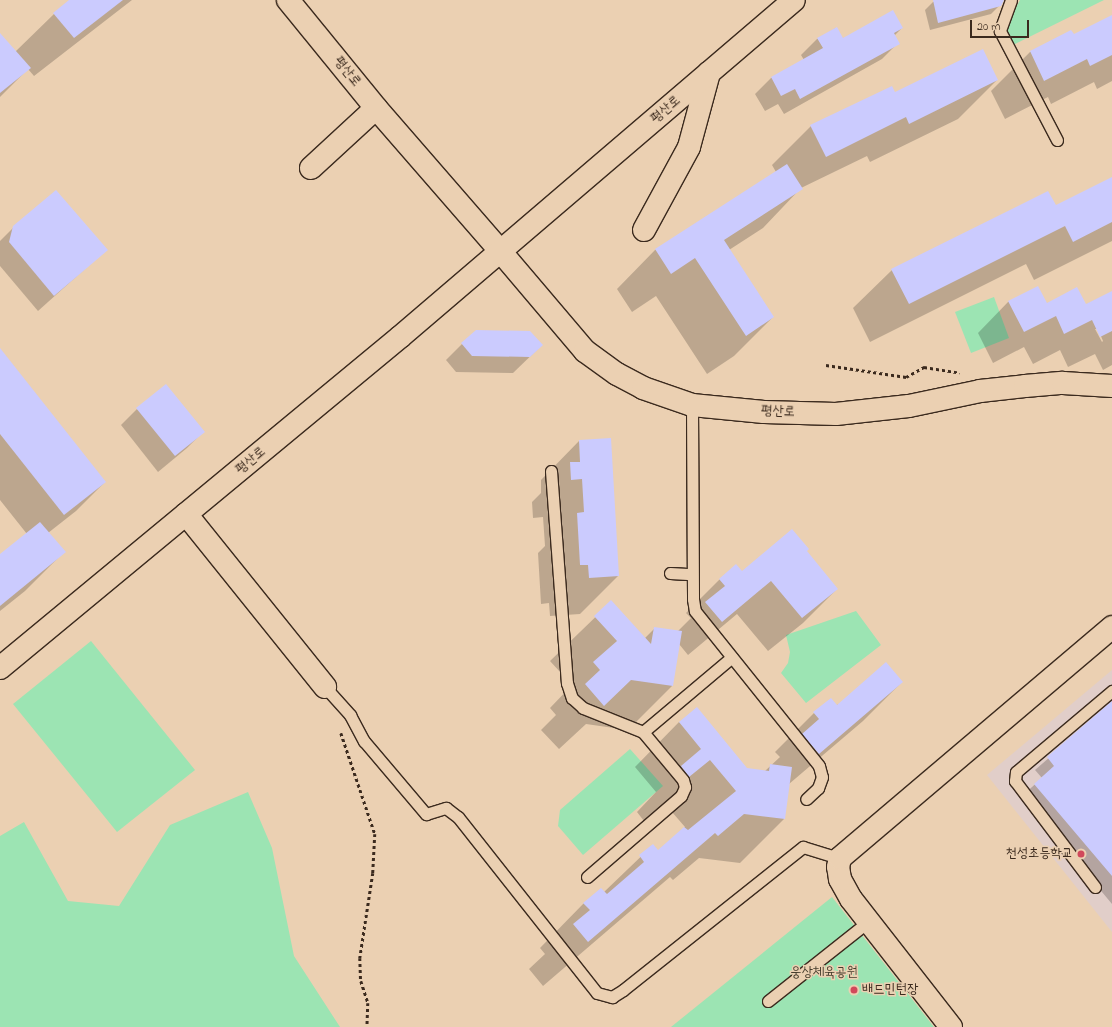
<!DOCTYPE html>
<html>
<head>
<meta charset="utf-8">
<style>
  body { margin:0 }
  #map { position:relative; width:1112px; height:1027px; overflow:hidden; background:#ebd0b2; font-family:"Indie Flower","Poor Story",sans-serif }
  div>[style] { position:absolute }
  [style*='--x'] { left:calc(var(--x)*1px); top:calc(var(--y)*1px); width:calc(var(--w)*1px); rotate:calc(var(--a)*1deg) }
  .built>* { inset:0; background:#e1cec9 }
  .green>* { inset:0; background:#9ce4b3 }
  .shadow>* { inset:0; background:#0003 }
  .building>* { inset:0; background:#cbcbfe }
  .path>* { height:2.5px; margin-top:-1.25px; transform-origin:0; background:repeating-linear-gradient(90deg,#3b2a1e 0 3px,transparent 0 6px) }
  .roads { filter:drop-shadow(1px 0 #3b2a1e) drop-shadow(-1px 0 #3b2a1e) drop-shadow(0 1px #3b2a1e) drop-shadow(0 -1px #3b2a1e) }
  .service>* { height:11px; margin:-5.5px; padding:0 5.5px; transform-origin:5.5px; border-radius:5.5px; background:#ebd0b2 }
  .minor>* { height:22px; margin:-11px; padding:0 11px; transform-origin:11px; border-radius:11px; background:#ebd0b2 }
  .tertiary>* { height:22px; margin:-11px; padding:0 11px; transform-origin:11px; border-radius:11px; background:#ebd0b2 }
  .dots>* { width:11px; height:11px; translate:-50% -50%; box-sizing:border-box; border:2px solid #ebd0b2; border-radius:50% }
  span { translate:-50% -50%; white-space:nowrap; text-align:center; line-height:1.15; -webkit-text-stroke:3px #ebd0b2; paint-order:stroke }
  .street-label { font-size:14px; color:#3b2a1e }
  .poi-label { font-size:14px; color:#3b2a1e }
  .right { translate:-100% -50%; text-align:right }
  .left { translate:0 -50%; text-align:left }
  .park-label { font-size:14px; color:#453d2d }
  .scale { position:absolute; left:970px; top:20px; width:59px; height:18px; box-sizing:border-box; border:2px solid #3b2a1e; border-top:0; padding-left:5px; font-size:12px; line-height:14px; white-space:nowrap; color:#3b2a1e; -webkit-text-stroke:3px #ebd0b2; paint-order:stroke }
</style>
</head>
<body>
<div id="map">
  <div class="built">
    <div style="clip-path:polygon(1112px 670px,1112px 932px,987px 775px)"></div>
  </div>
  <div class="green">
    <div style="clip-path:polygon(1020px 0,1104px 0,1011px 46px,1004px 29px)"></div>
    <div style="clip-path:polygon(994px 297px,1009px 338px,971px 353px,955px 312px)"></div>
    <div style="clip-path:polygon(856px 611px,881px 645px,806px 703px,781px 673px,788px 663px,790px 652px,786px 635px)"></div>
    <div style="clip-path:polygon(91px 641px,195px 770px,117px 832px,13px 704px)"></div>
    <div style="clip-path:polygon(630px 749px,663px 786px,583px 855px,558px 826px,560px 810px)"></div>
    <div style="clip-path:polygon(248px 792px,272px 848px,294px 956px,340px 1027px,0 1027px,0 836px,24px 822px,68px 901px,119px 906px,170px 825px)"></div>
    <div style="clip-path:polygon(832px 897px,934px 1027px,671px 1027px)"></div>
  </div>
  <div class="shadow">
    <div style="clip-path:polygon(71px 0,132px 0,34px 76px,28px 69px,0 97px,0 50px,15px 52px,54px 14px)"></div>
    <div style="clip-path:polygon(943px 0,997px 0,999px 6px,991px 14px,930px 30px,925px 10px,933px 2px)"></div>
    <div style="clip-path:polygon(1112px 16px,1112px 81px,1097px 89px,1094px 82px,1051px 104px,1048px 97px,1005px 119px,991px 91px,1030px 52px,1071px 31px,1073px 36px)"></div>
    <div style="clip-path:polygon(836px 28px,843px 39px,902px 28px,894px 36px,898px 43px,882px 59px,784px 114px,778px 104px,765px 111px,755px 94px,771px 78px,804px 60px,801px 55px,817px 39px)"></div>
    <div style="clip-path:polygon(997px 80px,958px 119px,870px 162px,867px 156px,801px 188px,763px 228px,729px 250px,773px 317px,734px 356px,707px 374px,656px 296px,632px 312px,617px 289px,655px 250px,776px 172px,772px 165px,811px 126px,894px 93px)"></div>
    <div style="clip-path:polygon(1112px 179px,1112px 241px,1034px 280px,1026px 264px,870px 342px,853px 308px,892px 270px,1055px 207px)"></div>
    <div style="clip-path:polygon(14px 227px,106px 250px,38px 311px,0 266px,0 241px)"></div>
    <div style="clip-path:polygon(evenodd,1112px 292px,1112px 365px,1103px 370px,1095px 354px,1068px 367px,1060px 350px,1033px 364px,1024px 347px,993px 363px,978px 333px,1009px 301px,1085px 305px,1112px 292px,1095px 329px,1098px 329px,1103px 341px,1102px 342px,1095px 329px)"></div>
    <div style="clip-path:polygon(462px 344px,542px 345px,513px 373px,456px 372px,446px 360px)"></div>
    <div style="clip-path:polygon(0 349px,105px 482px,76px 511px,48px 533px,64px 552px,25px 591px,0 611px,0 556px,27px 534px,0 500px)"></div>
    <div style="clip-path:polygon(137px 409px,203px 432px,187px 448px,158px 472px,121px 425px)"></div>
    <div style="clip-path:polygon(579px 441px,618px 576px,580px 614px,550px 616px,549px 603px,541px 604px,538px 553px,545px 546px,543px 517px,533px 518px,532px 502px,541px 493px,541px 480px)"></div>
    <div style="clip-path:polygon(806px 551px,837px 589px,803px 623px,768px 651px,737px 614px,688px 655px,679px 644px,672px 686px,628px 730px,586px 724px,559px 749px,541px 730px,556px 715px,550px 708px,572px 685px,550px 661px,611px 602px,645px 638px,655px 628px,677px 632px,691px 618px,686px 613px,720px 579px)"></div>
    <div style="clip-path:polygon(902px 682px,863px 721px,789px 784px,784px 819px,740px 863px,699px 858px,673px 880px,670px 877px,543px 986px,529px 969px,545px 954px,540px 948px,584px 903px,604px 892px,653px 845px,658px 851px,685px 827px,665px 804px,644px 821px,637px 812px,656px 792px,635px 767px,679px 722px,747px 769px,765px 771px,780px 757px,775px 752px,814px 713px)"></div>
    <div style="clip-path:polygon(1112px 703px,1112px 904px,1022px 796px,1042px 778px,1035px 770px)"></div>
  </div>
  <div class="building">
    <div style="clip-path:polygon(69px 0,123px 0,74px 38px,53px 13px)"></div>
    <div style="clip-path:polygon(933px 0,1004px 0,1001px 6px,938px 23px)"></div>
    <div style="clip-path:polygon(893px 10px,903px 28px,894px 33px,900px 44px,800px 99px,795px 89px,781px 96px,771px 77px,823px 48px,817px 38px,837px 27px,843px 38px)"></div>
    <div style="clip-path:polygon(1112px 15px,1112px 55px,1090px 66px,1087px 59px,1044px 81px,1030px 51px,1071px 30px,1074px 34px)"></div>
    <div style="clip-path:polygon(0 33px,31px 68px,0 93px)"></div>
    <div style="clip-path:polygon(983px 49px,998px 80px,909px 124px,906px 117px,826px 157px,810px 125px,892px 86px,895px 92px)"></div>
    <div style="clip-path:polygon(787px 164px,803px 189px,724px 240px,774px 317px,746px 336px,695px 258px,671px 274px,655px 249px)"></div>
    <div style="clip-path:polygon(1112px 177px,1112px 222px,1073px 242px,1065px 226px,909px 304px,891px 269px,1048px 191px,1056px 205px)"></div>
    <div style="clip-path:polygon(56px 190px,108px 250px,54px 296px,9px 242px,13px 226px)"></div>
    <div style="clip-path:polygon(1038px 286px,1047px 303px,1077px 287px,1086px 304px,1112px 291px,1112px 331px,1100px 337px,1092px 320px,1064px 334px,1056px 316px,1024px 332px,1008px 301px)"></div>
    <div style="clip-path:polygon(476px 330px,530px 331px,543px 345px,530px 357px,472px 356px,461px 343px)"></div>
    <div style="clip-path:polygon(0 348px,106px 482px,64px 515px,0 434px)"></div>
    <div style="clip-path:polygon(166px 384px,205px 432px,175px 456px,136px 408px)"></div>
    <div style="clip-path:polygon(611px 438px,619px 576px,589px 578px,588px 565px,580px 565px,577px 513px,584px 512px,582px 479px,571px 480px,570px 462px,580px 462px,579px 440px)"></div>
    <div style="clip-path:polygon(40px 522px,66px 552px,0 606px,0 554px)"></div>
    <div style="clip-path:polygon(792px 529px,809px 549px,807px 551px,838px 589px,802px 618px,771px 581px,722px 622px,705px 602px,725px 586px,719px 579px,736px 564px,742px 571px)"></div>
    <div style="clip-path:polygon(611px 600px,651px 644px,654px 627px,682px 631px,673px 686px,631px 680px,604px 706px,585px 684px,600px 670px,593px 662px,617px 641px,594px 616px)"></div>
    <div style="clip-path:polygon(886px 662px,903px 682px,819px 754px,802px 734px,819px 719px,813px 712px,831px 698px,837px 705px)"></div>
    <div style="clip-path:polygon(1112px 701px,1112px 876px,1034px 784px,1054px 766px,1047px 757px)"></div>
    <div style="clip-path:polygon(697px 707px,747px 768px,769px 771px,770px 764px,792px 767px,785px 819px,744px 814px,718px 836px,715px 833px,588px 942px,573px 924px,590px 910px,583px 903px,601px 888px,607px 894px,644px 862px,639px 855px,653px 844px,658px 850px,684px 827px,688px 830px,736px 791px,710px 760px,689px 777px,681px 766px,701px 749px,679px 722px)"></div>
  </div>
  <div class="path">
    <div style="--x:826;--y:365;--w:81;--a:8.5"></div>
    <div style="--x:906;--y:377;--w:21;--a:-29"></div>
    <div style="--x:924;--y:367;--w:36;--a:9"></div>
    <div style="--x:341;--y:733;--w:107;--a:71.4"></div>
    <div style="--x:375;--y:834;--w:39;--a:93"></div>
    <div style="--x:373;--y:873;--w:86;--a:98.7"></div>
    <div style="--x:360;--y:958;--w:23;--a:88"></div>
    <div style="--x:361;--y:981;--w:23;--a:72"></div>
    <div style="--x:368;--y:1003;--w:24;--a:92"></div>
  </div>
  <div class="roads">
    <div class="service">
      <div style="--x:1011;--y:0;--w:33;--a:110"></div>
      <div style="--x:1000;--y:31;--w:123;--a:62.4"></div>
      <div style="--x:692;--y:405;--w:194;--a:89.7"></div>
      <div style="--x:693;--y:599;--w:12;--a:81"></div>
      <div style="--x:695;--y:611;--w:198;--a:51.3"></div>
      <div style="--x:819;--y:766;--w:11;--a:75"></div>
      <div style="--x:822;--y:777;--w:12;--a:110"></div>
      <div style="--x:818;--y:788;--w:16;--a:137"></div>
      <div style="--x:551;--y:471;--w:213;--a:85.7"></div>
      <div style="--x:567;--y:683;--w:16;--a:72"></div>
      <div style="--x:572;--y:698;--w:15;--a:42"></div>
      <div style="--x:583;--y:708;--w:65;--a:21.8"></div>
      <div style="--x:670;--y:573;--w:22;--a:3"></div>
      <div style="--x:325;--y:687;--w:38;--a:48"></div>
      <div style="--x:350;--y:715;--w:30;--a:62"></div>
      <div style="--x:364;--y:741;--w:96;--a:49.7"></div>
      <div style="--x:426;--y:814;--w:21;--a:-17"></div>
      <div style="--x:446;--y:808;--w:15;--a:37"></div>
      <div style="--x:458;--y:817;--w:224;--a:51.7"></div>
      <div style="--x:597;--y:993;--w:16;--a:15"></div>
      <div style="--x:612;--y:997;--w:13;--a:-32"></div>
      <div style="--x:623;--y:990;--w:230;--a:-38.5"></div>
      <div style="--x:803;--y:847;--w:39;--a:17"></div>
      <div style="--x:587;--y:877;--w:124;--a:-40.8"></div>
      <div style="--x:681;--y:796;--w:10;--a:-66"></div>
      <div style="--x:685;--y:787;--w:7;--a:-106"></div>
      <div style="--x:683;--y:780;--w:62;--a:-129.8"></div>
      <div style="--x:643;--y:732;--w:116;--a:-40.1"></div>
      <div style="--x:1095;--y:887;--w:133;--a:-127"></div>
      <div style="--x:1015;--y:781;--w:9;--a:-84"></div>
      <div style="--x:1016;--y:772;--w:126;--a:-40.2"></div>
      <div style="--x:768;--y:1001;--w:129;--a:-38.4"></div>
    </div>
    <div class="minor">
      <div style="--x:288;--y:0;--w:139;--a:50.8"></div>
      <div style="--x:376;--y:108;--w:191;--a:49"></div>
      <div style="--x:311;--y:168;--w:88;--a:-42.7"></div>
      <div style="--x:644;--y:230;--w:94;--a:-61.5"></div>
      <div style="--x:689;--y:147;--w:77;--a:-74.9"></div>
      <div style="--x:692;--y:405;--w:72;--a:5.6"></div>
      <div style="--x:764;--y:412;--w:72;--a:1.6"></div>
      <div style="--x:836;--y:414;--w:73;--a:-6.3"></div>
      <div style="--x:909;--y:406;--w:73;--a:-11.9"></div>
      <div style="--x:980;--y:391;--w:45;--a:-6.3"></div>
      <div style="--x:1025;--y:386;--w:38;--a:-5"></div>
      <div style="--x:1063;--y:383;--w:49;--a:3.5"></div>
      <div style="--x:186;--y:514;--w:222;--a:51.2"></div>
      <div style="--x:951;--y:1027;--w:162;--a:-128"></div>
      <div style="--x:851;--y:899;--w:23;--a:-119"></div>
      <div style="--x:840;--y:879;--w:12;--a:-99"></div>
      <div style="--x:838;--y:867;--w:9;--a:-77"></div>
      <div style="--x:840;--y:858;--w:357;--a:-40.3"></div>
    </div>
    <div class="tertiary">
      <div style="--x:501;--y:252;--w:130;--a:49.7"></div>
      <div style="--x:585;--y:351;--w:39;--a:36"></div>
      <div style="--x:617;--y:374;--w:30;--a:28"></div>
      <div style="--x:643;--y:388;--w:52;--a:19.1"></div>
      <div style="--x:0;--y:668;--w:519;--a:-39.61"></div>
      <div style="--x:400;--y:337;--w:518;--a:-40.54"></div>
    </div>
  </div>
  <div class="dots">
    <div style="left:1081px;top:854px;background:#d1495b"></div>
    <div style="left:854px;top:990px;background:#d1495b"></div>
  </div>
  <div class="street-label">
    <span style="left:347px;top:72px;rotate:51deg">평산로</span>
    <span style="left:666px;top:110px;rotate:-41deg">평산로</span>
    <span style="left:778px;top:412px;rotate:2deg">평산로</span>
    <span style="left:251px;top:461px;rotate:-40deg">평산로</span>
  </div>
  <div class="poi-label">
    <span class="right" style="left:1073px;top:854px">천성초등학교</span>
    <span class="left" style="left:862px;top:990px">배드민턴장</span>
  </div>
  <div class="park-label">
    <span style="left:824px;top:973px">웅상체육공원</span>
  </div>
  <div class="scale">20 m</div>
</div>
</body>
</html>
